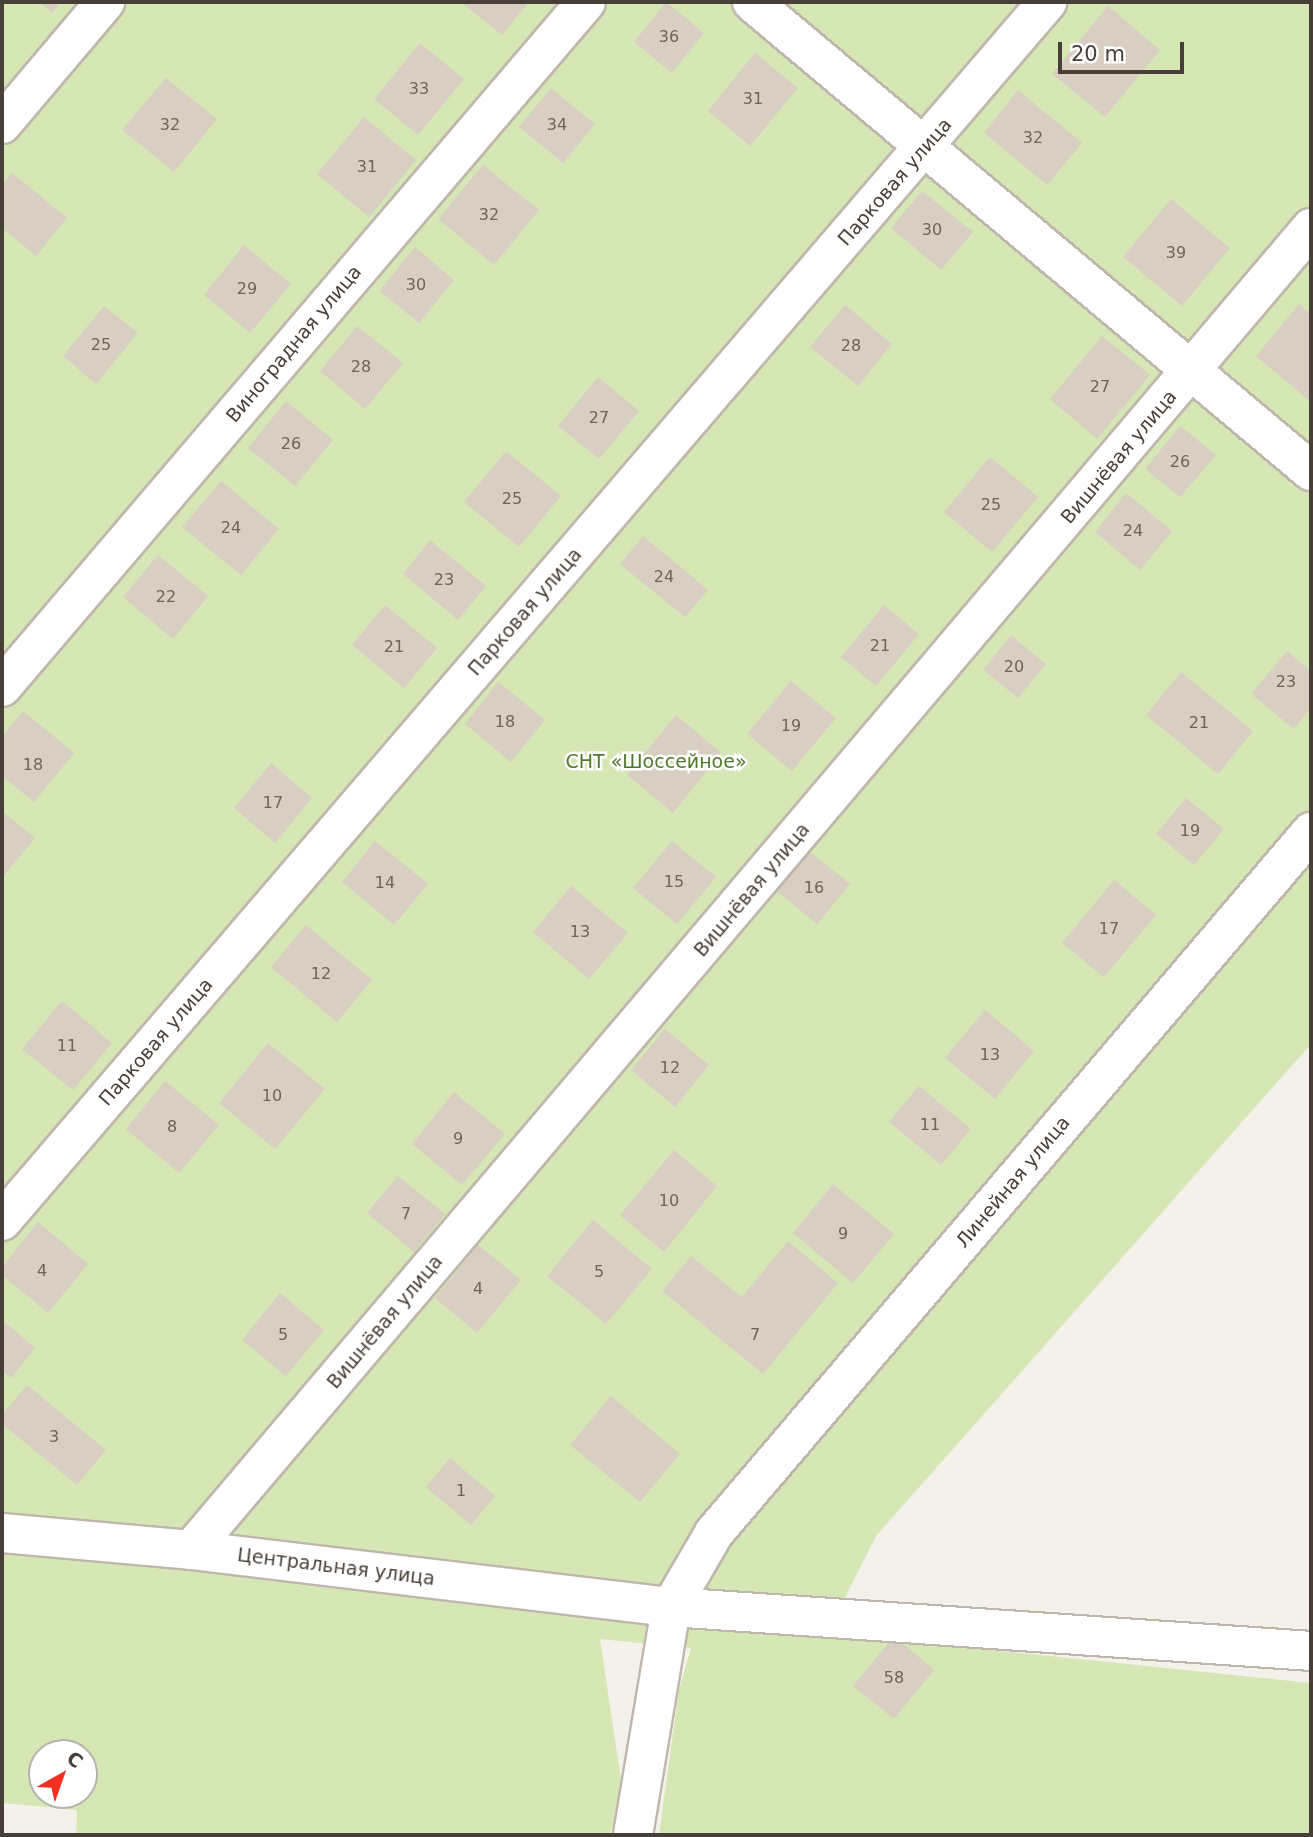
<!DOCTYPE html>
<html>
<head>
<meta charset="utf-8">
<style>
  body { margin:0 }
  #map { position:relative; width:1313px; height:1837px; overflow:hidden; background:#f4f0ea; font-family:"DejaVu Sans",sans-serif }
  div>[style] { position:absolute }
  [style*='--x'] { left:calc(var(--x)*1px); top:calc(var(--y)*1px); width:calc(var(--w)*1px); rotate:calc(var(--a)*1deg) }
  .green>* { inset:0; background:#d5e7b4 }
  .building>* { inset:0; background:#d9cec2 }
  .roads { filter:drop-shadow(2px 0 #c0b7ac) drop-shadow(-2px 0 #c0b7ac) drop-shadow(0 2px #c0b7ac) drop-shadow(0 -2px #c0b7ac) }
  .minor>* { height:38px; margin:-19px; padding:0 19px; transform-origin:19px; border-radius:19px; background:#fff }
  span { translate:-50% -50%; white-space:nowrap; text-align:center; line-height:1.15; -webkit-text-stroke:5px #fff; paint-order:stroke }
  .number-label { font-size:16px; color:#6c645a }
  .number-label span { -webkit-text-stroke-width:0 }
  .street-label { font-size:19px; color:#484038 }
  .park-label { font-size:19px; color:#50792c }
  .frame { position:absolute; inset:0; border:4px solid #484038; pointer-events:none }
  .north { position:absolute; left:28px; top:1739px; width:70px; height:70px; box-sizing:border-box; background:#fff; border:2px solid #b6b3af; border-radius:50%; rotate:40deg; font-size:19px; font-weight:700; line-height:28px; text-align:center; color:#484038 }
  .north::after { content:''; display:block; margin:auto; width:24px; height:32px; background:#f32f22; clip-path:polygon(50% 0,100% 100%,50% 72%,0 100%) }
  .scale { position:absolute; left:1058px; top:42px; width:126px; height:32px; box-sizing:border-box; border:4px solid #484038; border-top:0; padding-left:9px; font-size:21px; line-height:24px; white-space:nowrap; color:#484038; -webkit-text-stroke:5px #fff; paint-order:stroke }
</style>
</head>
<body>
<div id="map">
  <div class="green">
    <div style="clip-path:polygon(evenodd,2px 2px,1311px 2px,1311px 1044px,876px 1536px,827px 1633px,1311px 1683px,1311px 1835px,659px 1835px,679px 1690px,691px 1648px,600px 1639px,624px 1800px,609px 1835px,76px 1835px,77px 1810px,2px 1803px,2px 2px,42px 1753px,84px 1753px,84px 1795px,42px 1795px,42px 1753px)"></div>
  </div>
  <div class="building">
    <div style="clip-path:polygon(39px 2px,61px 2px,52px 13px)"></div>
    <div style="clip-path:polygon(461px 2px,529px 2px,502px 35px)"></div>
    <div style="clip-path:polygon(666px 2px,704px 33px,672px 73px,634px 42px)"></div>
    <div style="clip-path:polygon(1108px 6px,1160px 50px,1105px 117px,1052px 74px)"></div>
    <div style="clip-path:polygon(420px 43px,464px 79px,418px 135px,374px 99px)"></div>
    <div style="clip-path:polygon(755px 53px,798px 88px,750px 146px,708px 111px)"></div>
    <div style="clip-path:polygon(166px 78px,217px 119px,174px 172px,122px 130px)"></div>
    <div style="clip-path:polygon(551px 88px,595px 124px,563px 163px,519px 127px)"></div>
    <div style="clip-path:polygon(1018px 90px,1082px 143px,1047px 185px,984px 133px)"></div>
    <div style="clip-path:polygon(364px 117px,416px 160px,369px 217px,317px 174px)"></div>
    <div style="clip-path:polygon(483px 165px,539px 210px,494px 265px,438px 219px)"></div>
    <div style="clip-path:polygon(12px 173px,67px 218px,36px 256px,2px 228px,2px 185px)"></div>
    <div style="clip-path:polygon(922px 191px,973px 232px,941px 270px,891px 228px)"></div>
    <div style="clip-path:polygon(1171px 199px,1230px 248px,1182px 306px,1123px 257px)"></div>
    <div style="clip-path:polygon(244px 245px,291px 284px,250px 333px,204px 295px)"></div>
    <div style="clip-path:polygon(415px 247px,454px 280px,419px 323px,379px 291px)"></div>
    <div style="clip-path:polygon(1299px 304px,1311px 314px,1311px 402px,1256px 356px)"></div>
    <div style="clip-path:polygon(845px 305px,892px 344px,858px 386px,810px 347px)"></div>
    <div style="clip-path:polygon(104px 306px,138px 333px,96px 384px,63px 356px)"></div>
    <div style="clip-path:polygon(357px 326px,403px 363px,365px 409px,320px 371px)"></div>
    <div style="clip-path:polygon(1102px 336px,1150px 375px,1097px 439px,1050px 399px)"></div>
    <div style="clip-path:polygon(598px 377px,639px 411px,599px 459px,558px 426px)"></div>
    <div style="clip-path:polygon(286px 401px,333px 440px,295px 486px,248px 448px)"></div>
    <div style="clip-path:polygon(1180px 426px,1216px 455px,1180px 497px,1145px 469px)"></div>
    <div style="clip-path:polygon(506px 451px,561px 496px,519px 547px,464px 502px)"></div>
    <div style="clip-path:polygon(990px 457px,1038px 497px,992px 552px,944px 512px)"></div>
    <div style="clip-path:polygon(221px 481px,279px 529px,241px 575px,182px 527px)"></div>
    <div style="clip-path:polygon(1126px 493px,1172px 531px,1140px 570px,1095px 532px)"></div>
    <div style="clip-path:polygon(643px 536px,708px 590px,685px 617px,620px 564px)"></div>
    <div style="clip-path:polygon(430px 540px,486px 586px,458px 620px,403px 574px)"></div>
    <div style="clip-path:polygon(158px 555px,208px 596px,173px 639px,123px 597px)"></div>
    <div style="clip-path:polygon(385px 605px,437px 648px,404px 688px,352px 645px)"></div>
    <div style="clip-path:polygon(884px 605px,919px 634px,876px 686px,841px 657px)"></div>
    <div style="clip-path:polygon(1011px 635px,1046px 664px,1018px 698px,983px 670px)"></div>
    <div style="clip-path:polygon(1287px 651px,1311px 671px,1311px 708px,1294px 729px,1251px 694px)"></div>
    <div style="clip-path:polygon(1181px 672px,1253px 731px,1218px 774px,1146px 715px)"></div>
    <div style="clip-path:polygon(791px 681px,836px 718px,792px 771px,747px 734px)"></div>
    <div style="clip-path:polygon(498px 682px,545px 720px,511px 762px,465px 724px)"></div>
    <div style="clip-path:polygon(23px 711px,74px 753px,34px 802px,2px 776px,2px 737px)"></div>
    <div style="clip-path:polygon(676px 715px,721px 753px,673px 813px,627px 775px)"></div>
    <div style="clip-path:polygon(271px 763px,312px 798px,275px 843px,234px 808px)"></div>
    <div style="clip-path:polygon(1186px 798px,1224px 829px,1194px 865px,1156px 834px)"></div>
    <div style="clip-path:polygon(2px 811px,35px 838px,2px 878px)"></div>
    <div style="clip-path:polygon(375px 841px,428px 884px,394px 925px,342px 882px)"></div>
    <div style="clip-path:polygon(672px 841px,716px 877px,677px 924px,633px 888px)"></div>
    <div style="clip-path:polygon(810px 852px,850px 884px,817px 924px,777px 891px)"></div>
    <div style="clip-path:polygon(1114px 880px,1156px 915px,1104px 977px,1062px 943px)"></div>
    <div style="clip-path:polygon(571px 886px,628px 933px,589px 979px,533px 932px)"></div>
    <div style="clip-path:polygon(306px 925px,372px 980px,337px 1022px,271px 967px)"></div>
    <div style="clip-path:polygon(62px 1001px,112px 1043px,73px 1090px,22px 1049px)"></div>
    <div style="clip-path:polygon(985px 1010px,1034px 1051px,995px 1099px,945px 1058px)"></div>
    <div style="clip-path:polygon(665px 1029px,709px 1065px,675px 1107px,631px 1070px)"></div>
    <div style="clip-path:polygon(268px 1043px,325px 1089px,275px 1149px,219px 1103px)"></div>
    <div style="clip-path:polygon(165px 1081px,219px 1125px,179px 1173px,126px 1129px)"></div>
    <div style="clip-path:polygon(919px 1086px,971px 1129px,941px 1165px,889px 1122px)"></div>
    <div style="clip-path:polygon(454px 1092px,505px 1134px,462px 1185px,412px 1144px)"></div>
    <div style="clip-path:polygon(674px 1150px,717px 1186px,664px 1252px,620px 1215px)"></div>
    <div style="clip-path:polygon(398px 1176px,445px 1214px,414px 1252px,367px 1213px)"></div>
    <div style="clip-path:polygon(833px 1184px,894px 1234px,853px 1283px,793px 1233px)"></div>
    <div style="clip-path:polygon(593px 1220px,652px 1269px,606px 1324px,547px 1276px)"></div>
    <div style="clip-path:polygon(38px 1222px,88px 1264px,48px 1313px,2px 1275px,2px 1267px)"></div>
    <div style="clip-path:polygon(788px 1241px,838px 1283px,763px 1374px,662px 1291px,691px 1256px,742px 1297px)"></div>
    <div style="clip-path:polygon(478px 1245px,521px 1280px,477px 1333px,435px 1298px)"></div>
    <div style="clip-path:polygon(280px 1293px,324px 1330px,286px 1376px,242px 1340px)"></div>
    <div style="clip-path:polygon(2px 1320px,35px 1348px,11px 1378px,2px 1370px)"></div>
    <div style="clip-path:polygon(27px 1385px,106px 1450px,77px 1485px,2px 1424px,2px 1415px)"></div>
    <div style="clip-path:polygon(611px 1396px,680px 1454px,640px 1502px,570px 1445px)"></div>
    <div style="clip-path:polygon(450px 1458px,495px 1496px,471px 1525px,426px 1487px)"></div>
    <div style="clip-path:polygon(894px 1636px,934px 1670px,894px 1719px,853px 1686px)"></div>
  </div>
  <div class="roads">
    <div class="minor">
      <div style="--x:752;--y:2;--w:730;--a:40"></div>
      <div style="--x:2;--y:124;--w:160;--a:-49.8"></div>
      <div style="--x:2;--y:687;--w:900;--a:-49.55"></div>
      <div style="--x:2;--y:1221;--w:1606;--a:-49.39"></div>
      <div style="--x:2;--y:1533;--w:190;--a:5.1"></div>
      <div style="--x:191;--y:1550;--w:483;--a:6.8"></div>
      <div style="--x:671;--y:1607;--w:642;--a:3.93"></div>
      <div style="--x:191;--y:1550;--w:1733;--a:-49.73"></div>
      <div style="--x:633;--y:1835;--w:231;--a:-80.5"></div>
      <div style="--x:671;--y:1607;--w:86;--a:-59.8"></div>
      <div style="--x:714;--y:1533;--w:921;--a:-49.58"></div>
    </div>
  </div>
  <div class="number-label">
    <span style="left:669px;top:37px">36</span>
    <span style="left:419px;top:89px">33</span>
    <span style="left:753px;top:99px">31</span>
    <span style="left:170px;top:125px">32</span>
    <span style="left:557px;top:125px">34</span>
    <span style="left:1033px;top:138px">32</span>
    <span style="left:367px;top:167px">31</span>
    <span style="left:489px;top:215px">32</span>
    <span style="left:932px;top:230px">30</span>
    <span style="left:1176px;top:253px">39</span>
    <span style="left:416px;top:285px">30</span>
    <span style="left:247px;top:289px">29</span>
    <span style="left:101px;top:345px">25</span>
    <span style="left:851px;top:346px">28</span>
    <span style="left:361px;top:367px">28</span>
    <span style="left:1100px;top:387px">27</span>
    <span style="left:599px;top:418px">27</span>
    <span style="left:291px;top:444px">26</span>
    <span style="left:1180px;top:462px">26</span>
    <span style="left:512px;top:499px">25</span>
    <span style="left:991px;top:505px">25</span>
    <span style="left:231px;top:528px">24</span>
    <span style="left:1133px;top:531px">24</span>
    <span style="left:664px;top:577px">24</span>
    <span style="left:444px;top:580px">23</span>
    <span style="left:166px;top:597px">22</span>
    <span style="left:880px;top:646px">21</span>
    <span style="left:394px;top:647px">21</span>
    <span style="left:1014px;top:667px">20</span>
    <span style="left:1286px;top:682px">23</span>
    <span style="left:505px;top:722px">18</span>
    <span style="left:1199px;top:723px">21</span>
    <span style="left:791px;top:726px">19</span>
    <span style="left:33px;top:765px">18</span>
    <span style="left:273px;top:803px">17</span>
    <span style="left:1190px;top:831px">19</span>
    <span style="left:674px;top:882px">15</span>
    <span style="left:385px;top:883px">14</span>
    <span style="left:814px;top:888px">16</span>
    <span style="left:1109px;top:929px">17</span>
    <span style="left:580px;top:932px">13</span>
    <span style="left:321px;top:974px">12</span>
    <span style="left:67px;top:1046px">11</span>
    <span style="left:990px;top:1055px">13</span>
    <span style="left:670px;top:1068px">12</span>
    <span style="left:272px;top:1096px">10</span>
    <span style="left:930px;top:1125px">11</span>
    <span style="left:172px;top:1127px">8</span>
    <span style="left:458px;top:1139px">9</span>
    <span style="left:669px;top:1201px">10</span>
    <span style="left:406px;top:1214px">7</span>
    <span style="left:843px;top:1234px">9</span>
    <span style="left:42px;top:1271px">4</span>
    <span style="left:599px;top:1272px">5</span>
    <span style="left:478px;top:1289px">4</span>
    <span style="left:283px;top:1335px">5</span>
    <span style="left:755px;top:1335px">7</span>
    <span style="left:54px;top:1437px">3</span>
    <span style="left:461px;top:1491px">1</span>
    <span style="left:894px;top:1678px">58</span>
  </div>
  <div class="street-label">
    <span style="left:895px;top:182px;rotate:-49deg">Парковая улица</span>
    <span style="left:294px;top:344px;rotate:-50deg">Виноградная улица</span>
    <span style="left:1119px;top:457px;rotate:-50deg">Вишнёвая улица</span>
    <span style="left:525px;top:612px;rotate:-49deg">Парковая улица</span>
    <span style="left:752px;top:890px;rotate:-50deg">Вишнёвая улица</span>
    <span style="left:156px;top:1042px;rotate:-49deg">Парковая улица</span>
    <span style="left:1013px;top:1182px;rotate:-50deg">Линейная улица</span>
    <span style="left:385px;top:1322px;rotate:-50deg">Вишнёвая улица</span>
    <span style="left:336px;top:1567px;rotate:7deg">Центральная улица</span>
  </div>
  <div class="park-label">
    <span style="left:656px;top:762px">СНТ «Шоссейное»</span>
  </div>
  <div class="frame"></div>
  <div class="north">С</div>
  <div class="scale">20 m</div>
</div>
</body>
</html>
